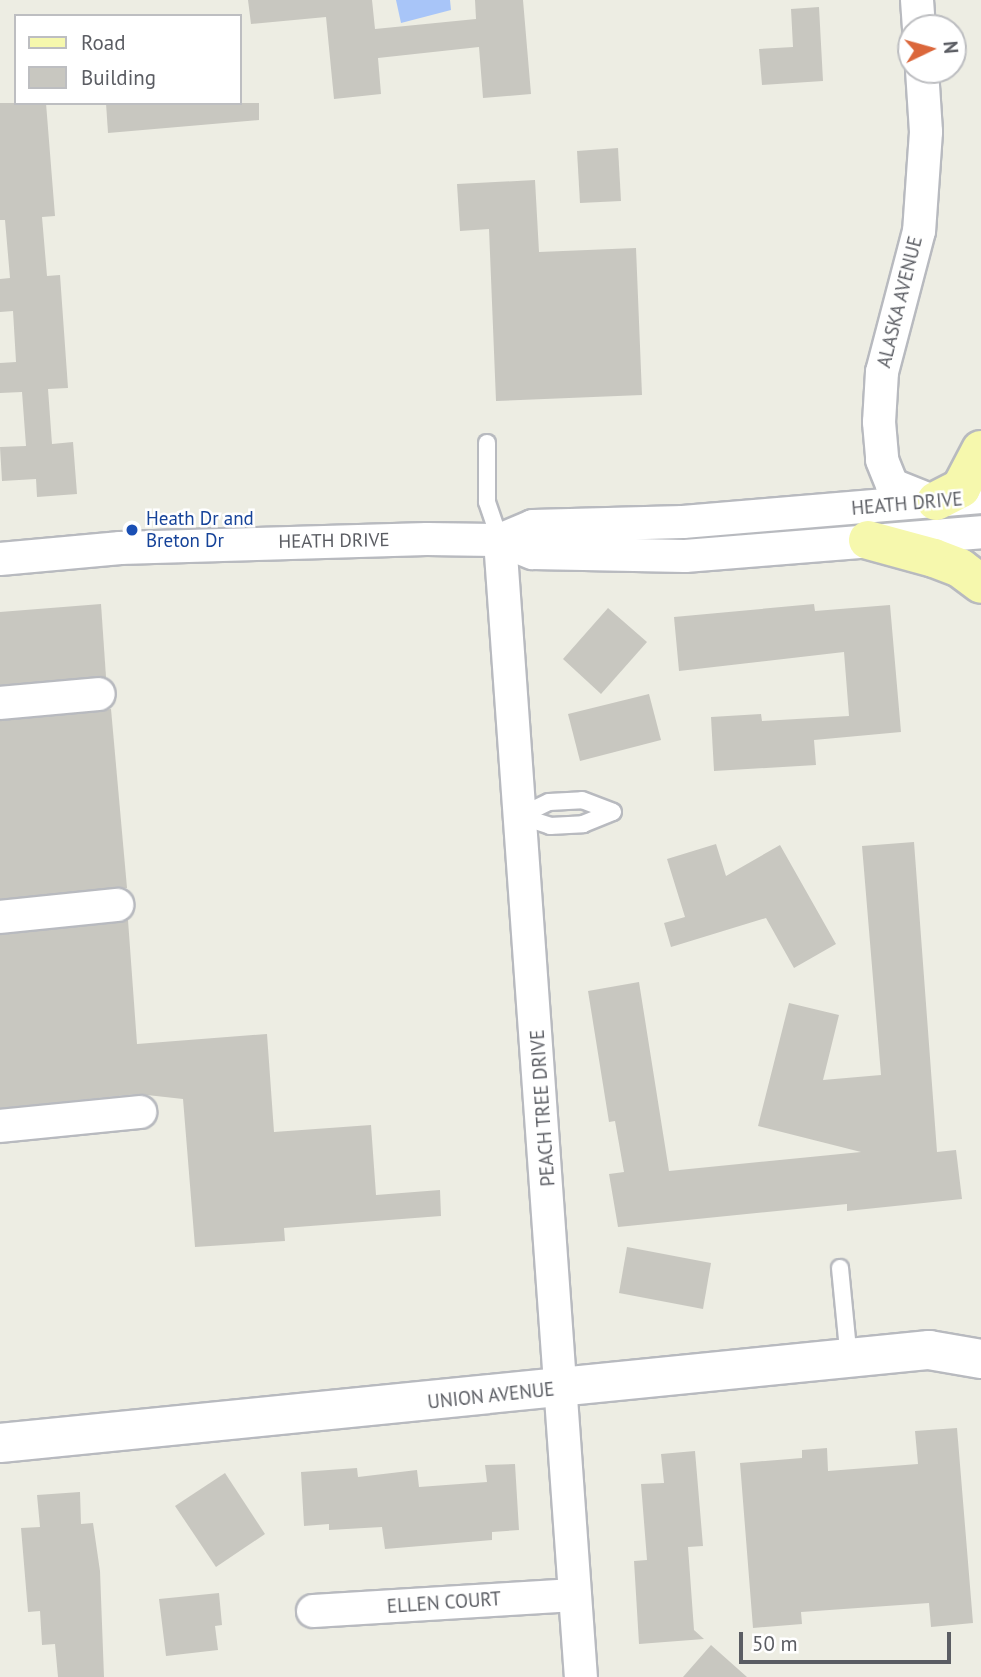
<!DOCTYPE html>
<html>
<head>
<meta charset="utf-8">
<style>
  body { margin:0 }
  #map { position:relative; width:981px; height:1677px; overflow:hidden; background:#edede3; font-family:"PT Sans",sans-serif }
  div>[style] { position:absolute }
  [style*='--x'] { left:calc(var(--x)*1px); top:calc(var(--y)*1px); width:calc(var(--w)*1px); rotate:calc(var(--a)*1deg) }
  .water>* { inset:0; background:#a8c5f8 }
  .building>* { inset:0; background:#c8c7c0 }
  .roads { filter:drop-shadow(2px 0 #b8babf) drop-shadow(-2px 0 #b8babf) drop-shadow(0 2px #b8babf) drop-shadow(0 -2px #b8babf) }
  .lane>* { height:16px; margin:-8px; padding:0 8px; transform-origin:8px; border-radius:8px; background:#fff }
  .street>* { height:32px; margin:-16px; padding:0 16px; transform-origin:16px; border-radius:16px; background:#fff }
  .secondary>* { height:38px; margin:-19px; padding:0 19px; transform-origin:19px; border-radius:19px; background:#fff }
  .primary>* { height:38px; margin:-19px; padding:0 19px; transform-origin:19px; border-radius:19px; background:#f6f8ad }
  .dots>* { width:19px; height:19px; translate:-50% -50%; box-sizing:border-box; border:4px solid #fff; border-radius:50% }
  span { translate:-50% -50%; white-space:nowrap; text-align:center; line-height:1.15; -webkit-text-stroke:5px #fff; paint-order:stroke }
  .street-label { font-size:19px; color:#5b5d63 }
  .transit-label { font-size:19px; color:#164399 }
  .left { translate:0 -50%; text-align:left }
  .legend { position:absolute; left:14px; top:14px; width:228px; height:91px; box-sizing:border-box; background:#fff; border:2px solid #bdbec1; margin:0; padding:9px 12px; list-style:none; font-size:21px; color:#5b5d63 }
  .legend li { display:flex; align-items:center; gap:14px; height:35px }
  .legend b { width:35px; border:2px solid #bdbec1 }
  .north { position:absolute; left:897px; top:14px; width:70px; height:70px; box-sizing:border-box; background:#fff; border:2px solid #bdbec1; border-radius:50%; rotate:85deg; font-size:19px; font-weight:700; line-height:28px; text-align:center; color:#5b5d63 }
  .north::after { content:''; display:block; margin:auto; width:24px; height:32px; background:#db673b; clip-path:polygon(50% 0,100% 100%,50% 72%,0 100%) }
  .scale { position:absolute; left:739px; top:1632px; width:212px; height:32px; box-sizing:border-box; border:4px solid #5b5d63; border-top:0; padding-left:9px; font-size:21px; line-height:24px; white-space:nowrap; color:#5b5d63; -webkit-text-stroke:5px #fff; paint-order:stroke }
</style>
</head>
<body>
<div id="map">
  <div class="water">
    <div style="clip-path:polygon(396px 0,450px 0,451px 10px,401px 23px)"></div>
  </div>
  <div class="building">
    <div style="clip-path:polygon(248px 0,372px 0,375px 29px,476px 19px,475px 0,523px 0,531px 94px,483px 98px,479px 47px,378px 58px,381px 94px,334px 99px,326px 17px,251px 24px)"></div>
    <div style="clip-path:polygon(819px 7px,823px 81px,762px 85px,759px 49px,793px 47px,791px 9px)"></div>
    <div style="clip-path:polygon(0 103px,46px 103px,55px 216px,42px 217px,47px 276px,60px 275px,68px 388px,48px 389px,52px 444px,73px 442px,77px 494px,37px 497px,36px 479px,2px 481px,0 447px,26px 446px,22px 392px,0 393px,0 363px,16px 362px,13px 311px,0 312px,0 279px,10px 278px,5px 220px,0 220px)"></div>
    <div style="clip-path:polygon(106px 103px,259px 103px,259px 120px,108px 133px)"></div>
    <div style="clip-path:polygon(618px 148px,621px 201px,580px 203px,577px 151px)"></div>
    <div style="clip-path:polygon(535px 180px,539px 252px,636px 248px,642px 395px,496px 401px,489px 229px,460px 231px,457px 184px)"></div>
    <div style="clip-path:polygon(101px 604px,106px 677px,0 685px,0 612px)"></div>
    <div style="clip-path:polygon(814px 604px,815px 611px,890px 605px,901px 732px,814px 740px,816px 765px,714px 771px,711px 717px,761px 714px,762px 721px,849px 716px,844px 652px,679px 671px,674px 617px)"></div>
    <div style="clip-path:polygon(608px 608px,647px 642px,601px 694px,563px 659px)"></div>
    <div style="clip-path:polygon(649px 694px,661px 740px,580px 761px,568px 714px)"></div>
    <div style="clip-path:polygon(111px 709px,127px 888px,0 899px,0 721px)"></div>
    <div style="clip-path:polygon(914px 842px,937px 1152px,956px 1150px,962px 1199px,847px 1211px,847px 1204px,618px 1227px,609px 1174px,624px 1172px,615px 1121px,609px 1122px,588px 991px,639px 982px,669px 1171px,861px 1152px,758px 1126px,789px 1003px,839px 1015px,823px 1080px,881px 1075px,862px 846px)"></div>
    <div style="clip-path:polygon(716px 844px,726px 876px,780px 845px,836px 944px,794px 968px,766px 918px,671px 947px,664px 923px,685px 917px,667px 859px)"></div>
    <div style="clip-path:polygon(128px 920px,137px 1044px,267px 1034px,274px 1132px,371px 1125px,376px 1195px,440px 1190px,441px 1216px,284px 1228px,285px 1241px,195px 1247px,183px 1099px,138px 1094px,0 1108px,0 935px)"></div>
    <div style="clip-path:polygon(627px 1247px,711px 1263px,703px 1309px,619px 1293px)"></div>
    <div style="clip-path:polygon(957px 1428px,973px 1623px,931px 1627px,929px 1603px,801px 1612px,802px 1624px,753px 1628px,740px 1463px,802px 1458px,802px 1450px,827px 1448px,828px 1471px,918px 1464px,915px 1431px)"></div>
    <div style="clip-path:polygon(695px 1451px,703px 1546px,688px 1547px,694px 1630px,704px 1639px,639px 1644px,634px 1561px,647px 1560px,641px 1484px,664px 1483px,661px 1454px)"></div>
    <div style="clip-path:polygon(515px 1464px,519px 1530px,492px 1532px,492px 1540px,385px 1549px,382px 1527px,329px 1530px,329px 1524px,304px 1526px,301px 1472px,357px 1468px,358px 1477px,417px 1470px,419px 1487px,487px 1482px,485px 1465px)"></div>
    <div style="clip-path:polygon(225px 1473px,265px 1534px,216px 1567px,175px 1506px)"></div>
    <div style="clip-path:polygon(80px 1492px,81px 1524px,93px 1523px,100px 1571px,104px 1677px,58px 1677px,55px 1644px,42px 1645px,40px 1611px,28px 1612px,21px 1528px,40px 1527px,37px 1495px)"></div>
    <div style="clip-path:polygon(219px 1593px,222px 1625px,215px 1626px,218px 1650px,166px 1656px,159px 1599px)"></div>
    <div style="clip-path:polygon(711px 1645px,747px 1677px,683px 1677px)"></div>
  </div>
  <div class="roads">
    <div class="lane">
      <div style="--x:487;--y:443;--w:59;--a:90"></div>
      <div style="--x:487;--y:502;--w:40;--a:71.1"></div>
      <div style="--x:520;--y:816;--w:32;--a:-26"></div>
      <div style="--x:549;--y:802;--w:33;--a:-3"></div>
      <div style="--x:582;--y:800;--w:33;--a:21"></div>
      <div style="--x:520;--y:816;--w:32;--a:18"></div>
      <div style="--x:550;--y:826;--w:33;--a:-3"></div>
      <div style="--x:583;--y:824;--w:32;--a:-22"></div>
      <div style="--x:840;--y:1268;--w:91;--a:84.4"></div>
    </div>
    <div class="street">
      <div style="--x:917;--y:0;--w:28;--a:86"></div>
      <div style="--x:922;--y:70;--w:62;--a:86.3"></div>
      <div style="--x:926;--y:132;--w:99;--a:94"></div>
      <div style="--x:919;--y:231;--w:146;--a:104.7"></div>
      <div style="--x:882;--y:372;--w:50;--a:93.4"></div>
      <div style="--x:879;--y:422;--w:38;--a:85"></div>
      <div style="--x:882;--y:460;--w:27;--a:68"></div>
      <div style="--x:892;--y:485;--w:41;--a:21.5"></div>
      <div style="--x:500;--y:540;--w:1140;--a:85.93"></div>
      <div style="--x:500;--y:540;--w:36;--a:-23"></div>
      <div style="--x:533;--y:526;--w:150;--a:-1.5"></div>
      <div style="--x:683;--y:522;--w:299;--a:-4.8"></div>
      <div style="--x:0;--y:559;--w:121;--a:-5.2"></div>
      <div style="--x:120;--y:548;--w:307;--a:-1.7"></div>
      <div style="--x:427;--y:539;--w:73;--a:0.8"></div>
      <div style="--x:500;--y:540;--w:35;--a:22"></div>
      <div style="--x:533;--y:553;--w:152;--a:1.1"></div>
      <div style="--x:685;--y:556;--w:297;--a:-4.6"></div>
      <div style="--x:0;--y:703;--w:99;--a:-5.2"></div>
      <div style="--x:0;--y:917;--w:118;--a:-5.9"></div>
      <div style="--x:0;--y:1126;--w:141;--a:-5.7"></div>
      <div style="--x:313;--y:1611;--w:262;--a:-3.5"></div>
    </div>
    <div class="secondary">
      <div style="--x:0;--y:1443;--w:934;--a:-5.72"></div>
      <div style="--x:929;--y:1350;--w:53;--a:9.8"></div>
    </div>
    <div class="primary">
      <div style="--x:936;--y:501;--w:28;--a:-27"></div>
      <div style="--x:961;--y:488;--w:43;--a:-62.2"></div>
      <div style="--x:868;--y:540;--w:68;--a:15.3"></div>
      <div style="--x:934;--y:558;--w:28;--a:21"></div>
      <div style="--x:960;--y:568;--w:26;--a:37"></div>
    </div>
  </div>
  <div class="dots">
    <div style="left:132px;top:530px;background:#1a4fb4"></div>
  </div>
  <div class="street-label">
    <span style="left:900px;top:302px;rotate:-76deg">ALASKA AVENUE</span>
    <span style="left:907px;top:504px;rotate:-5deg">HEATH DRIVE</span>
    <span style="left:334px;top:541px;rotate:-1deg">HEATH DRIVE</span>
    <span style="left:543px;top:1108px;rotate:-94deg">PEACH TREE DRIVE</span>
    <span style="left:491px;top:1396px;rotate:-6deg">UNION AVENUE</span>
    <span style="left:444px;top:1603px;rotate:-4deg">ELLEN COURT</span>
  </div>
  <div class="transit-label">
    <span class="left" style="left:146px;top:530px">Heath Dr and<br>Breton Dr</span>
  </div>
  <ul class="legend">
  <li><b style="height:9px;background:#f6f8ad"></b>Road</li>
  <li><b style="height:19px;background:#c8c7c0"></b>Building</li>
  </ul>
  <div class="north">N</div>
  <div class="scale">50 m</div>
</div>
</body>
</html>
